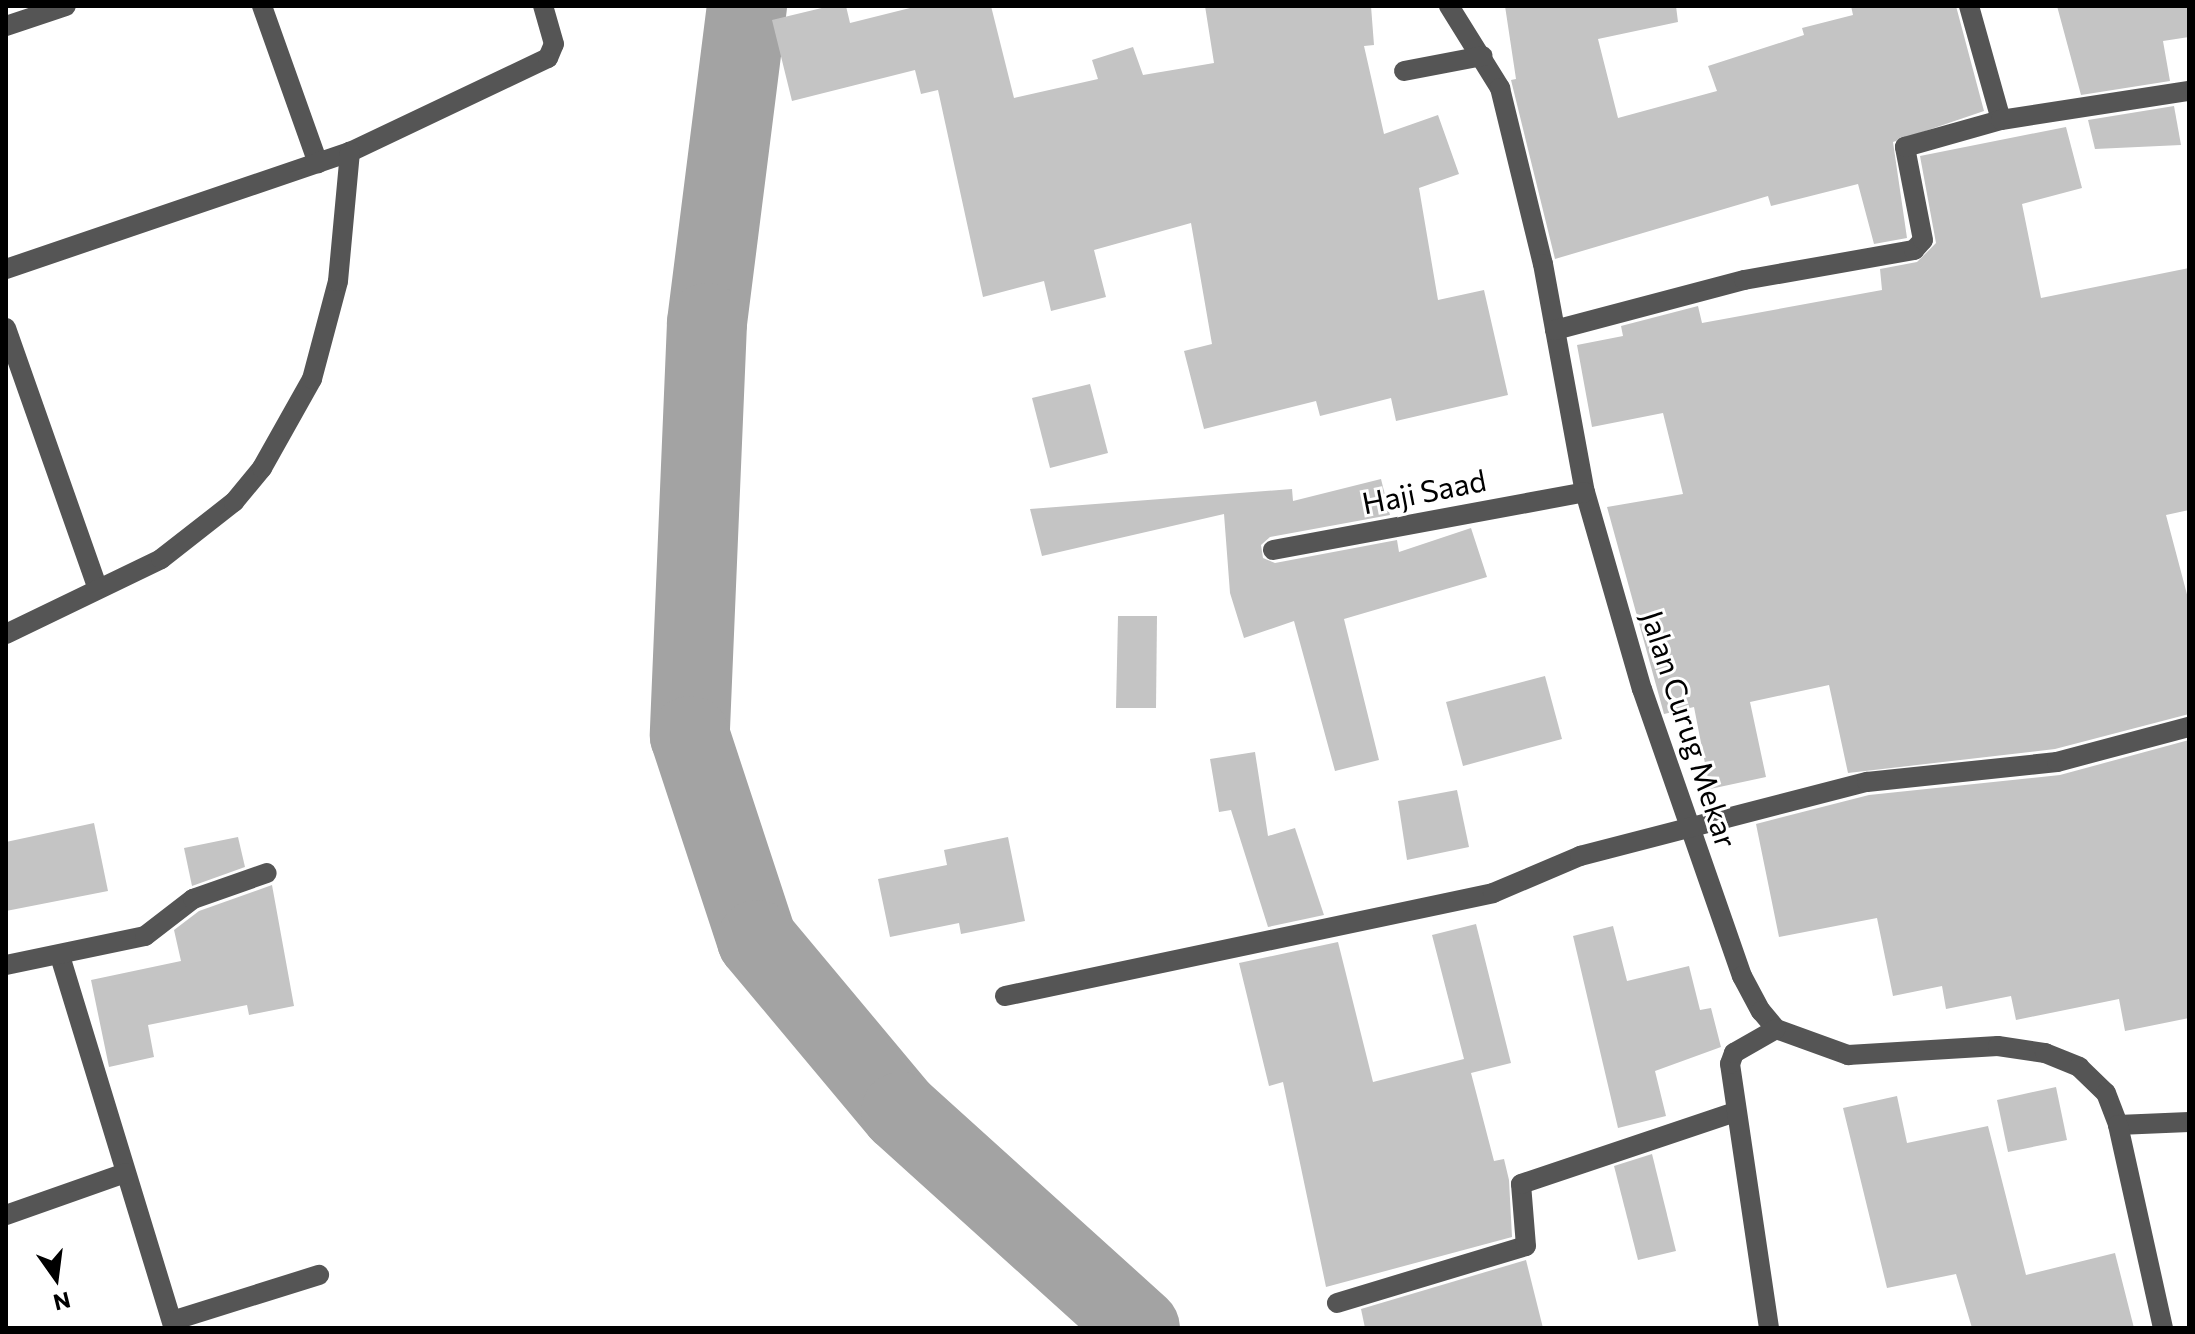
<!DOCTYPE html>
<html>
<head>
<meta charset="utf-8">
<style>
  body { margin:0 }
  #map { position:relative; width:2195px; height:1334px; overflow:hidden; background:#fff; font-family:Commissioner,sans-serif }
  div>[style] { position:absolute }
  [style*='--x'] { left:calc(var(--x)*1px); top:calc(var(--y)*1px); width:calc(var(--w)*1px); rotate:calc(var(--a)*1deg) }
  .river>* { height:80px; margin:-40px; padding:0 40px; transform-origin:40px; border-radius:40px; background:#a3a3a3 }
  .building>* { inset:0; background:#c4c4c4 }
  .minor>* { height:20px; margin:-10px; padding:0 10px; transform-origin:10px; border-radius:10px; background:#555 }
  span { translate:-50% -50%; white-space:nowrap; text-align:center; line-height:1.15; -webkit-text-stroke:6px #fff; paint-order:stroke }
  .street-label { font-size:30px; color:#000 }
  .frame { position:absolute; inset:0; border:8px solid #000; pointer-events:none }
  .north { position:absolute; left:16px; top:1238px; width:80px; height:80px; -webkit-text-stroke:6px #fff; paint-order:stroke; rotate:166deg; font-size:22px; font-weight:700; line-height:32px; text-align:center; color:#000 }
  .north::after { content:''; display:block; margin:auto; width:28px; height:36px; background:#000; clip-path:polygon(50% 0,100% 100%,50% 72%,0 100%) }
</style>
</head>
<body>
<div id="map">
  <div class="river">
    <div style="--x:747;--y:6;--w:320;--a:97.2"></div>
    <div style="--x:707;--y:323;--w:413;--a:92.4"></div>
    <div style="--x:690;--y:736;--w:215;--a:71.8"></div>
    <div style="--x:757;--y:940;--w:224;--a:50.1"></div>
    <div style="--x:901;--y:1112;--w:322;--a:42.1"></div>
  </div>
  <div class="building">
    <div style="clip-path:polygon(830px 6px,846px 6px,850px 23px,918px 6px,991px 6px,1014px 98px,1098px 79px,1092px 60px,1133px 47px,1143px 75px,1214px 63px,1205px 6px,1371px 6px,1374px 45px,1364px 46px,1384px 134px,1438px 115px,1459px 174px,1419px 188px,1438px 300px,1484px 290px,1508px 395px,1396px 421px,1391px 398px,1320px 416px,1316px 401px,1204px 429px,1184px 351px,1212px 344px,1191px 223px,1094px 250px,1106px 297px,1051px 311px,1044px 281px,983px 297px,938px 90px,921px 94px,915px 70px,792px 101px,772px 20px)"></div>
    <div style="clip-path:polygon(1505px 6px,1676px 6px,1678px 22px,1598px 39px,1618px 118px,1717px 91px,1708px 66px,1804px 35px,1802px 28px,1853px 15px,1851px 6px,1956px 6px,1984px 111px,1893px 142px,1907px 238px,1874px 244px,1858px 184px,1771px 206px,1768px 196px,1555px 259px,1511px 80px,1516px 79px)"></div>
    <div style="clip-path:polygon(2057px 6px,2189px 6px,2189px 37px,2163px 41px,2170px 81px,2081px 95px)"></div>
    <div style="clip-path:polygon(2174px 106px,2181px 145px,2095px 149px,2088px 120px)"></div>
    <div style="clip-path:polygon(2066px 127px,2082px 188px,2022px 204px,2041px 298px,2189px 268px,2189px 510px,2166px 515px,2189px 602px,2189px 714px,2055px 749px,1848px 773px,1829px 685px,1750px 702px,1766px 777px,1710px 789px,1694px 707px,1664px 714px,1607px 507px,1683px 494px,1663px 413px,1592px 427px,1577px 345px,1623px 336px,1621px 326px,1698px 306px,1702px 323px,1882px 290px,1880px 269px,1917px 262px,1936px 243px,1920px 156px)"></div>
    <div style="clip-path:polygon(1090px 384px,1108px 453px,1050px 468px,1032px 398px)"></div>
    <div style="clip-path:polygon(1381px 479px,1390px 515px,1270px 537px,1261px 545px,1263px 558px,1275px 563px,1397px 540px,1399px 552px,1471px 528px,1487px 577px,1344px 619px,1379px 760px,1335px 771px,1294px 621px,1244px 638px,1230px 593px,1224px 514px,1042px 556px,1030px 509px,1292px 489px,1293px 501px)"></div>
    <div style="clip-path:polygon(1118px 616px,1157px 616px,1156px 708px,1116px 708px)"></div>
    <div style="clip-path:polygon(1545px 676px,1562px 739px,1463px 766px,1446px 702px)"></div>
    <div style="clip-path:polygon(2189px 740px,2189px 1018px,2125px 1031px,2119px 999px,2016px 1020px,2011px 996px,1946px 1009px,1942px 986px,1893px 996px,1877px 918px,1779px 937px,1756px 824px,1869px 795px,2060px 775px)"></div>
    <div style="clip-path:polygon(1255px 752px,1268px 836px,1295px 828px,1324px 915px,1268px 927px,1231px 810px,1219px 812px,1210px 759px)"></div>
    <div style="clip-path:polygon(1457px 790px,1469px 847px,1407px 860px,1398px 801px)"></div>
    <div style="clip-path:polygon(94px 823px,108px 891px,6px 911px,6px 842px)"></div>
    <div style="clip-path:polygon(238px 837px,245px 867px,192px 886px,184px 848px)"></div>
    <div style="clip-path:polygon(1008px 837px,1025px 921px,961px 934px,959px 923px,890px 937px,878px 879px,947px 865px,944px 850px)"></div>
    <div style="clip-path:polygon(272px 885px,294px 1006px,249px 1015px,247px 1005px,148px 1025px,154px 1057px,109px 1067px,91px 980px,181px 961px,174px 930px,199px 911px)"></div>
    <div style="clip-path:polygon(1476px 924px,1511px 1063px,1471px 1073px,1494px 1161px,1504px 1159px,1509px 1180px,1512px 1237px,1326px 1287px,1283px 1082px,1269px 1086px,1239px 963px,1338px 942px,1373px 1082px,1464px 1059px,1432px 935px)"></div>
    <div style="clip-path:polygon(1613px 926px,1627px 981px,1689px 966px,1700px 1010px,1711px 1008px,1721px 1047px,1655px 1071px,1666px 1116px,1618px 1128px,1573px 936px)"></div>
    <div style="clip-path:polygon(2056px 1087px,2067px 1140px,2008px 1152px,1997px 1100px)"></div>
    <div style="clip-path:polygon(1897px 1096px,1907px 1143px,1988px 1126px,2026px 1275px,2115px 1253px,2134px 1328px,1972px 1328px,1956px 1274px,1887px 1288px,1843px 1108px)"></div>
    <div style="clip-path:polygon(1652px 1154px,1676px 1251px,1638px 1260px,1614px 1166px)"></div>
    <div style="clip-path:polygon(1526px 1260px,1543px 1328px,1365px 1328px,1361px 1309px)"></div>
  </div>
  <div class="minor">
    <div style="--x:262;--y:6;--w:167;--a:70.4"></div>
    <div style="--x:1449;--y:6;--w:97;--a:58.1"></div>
    <div style="--x:1500;--y:88;--w:181;--a:76.3"></div>
    <div style="--x:1543;--y:264;--w:232;--a:79.6"></div>
    <div style="--x:1585;--y:492;--w:205;--a:73.9"></div>
    <div style="--x:1642;--y:689;--w:304;--a:70.8"></div>
    <div style="--x:1742;--y:976;--w:40;--a:62"></div>
    <div style="--x:1761;--y:1011;--w:23;--a:50"></div>
    <div style="--x:1776;--y:1029;--w:77;--a:19.9"></div>
    <div style="--x:1848;--y:1055;--w:150;--a:-3.4"></div>
    <div style="--x:1998;--y:1046;--w:48;--a:8.5"></div>
    <div style="--x:2045;--y:1053;--w:37;--a:22"></div>
    <div style="--x:2079;--y:1067;--w:37;--a:44"></div>
    <div style="--x:2106;--y:1093;--w:34;--a:69"></div>
    <div style="--x:2118;--y:1125;--w:71;--a:-2.4"></div>
    <div style="--x:1969;--y:6;--w:118;--a:74.3"></div>
    <div style="--x:6;--y:26;--w:63;--a:-18.4"></div>
    <div style="--x:1404;--y:71;--w:80;--a:-10.8"></div>
    <div style="--x:6;--y:269;--w:363;--a:-18.8"></div>
    <div style="--x:350;--y:152;--w:219;--a:-25.4"></div>
    <div style="--x:548;--y:58;--w:15;--a:-67"></div>
    <div style="--x:554;--y:44;--w:40;--a:-106"></div>
    <div style="--x:6;--y:328;--w:275;--a:70.6"></div>
    <div style="--x:1555;--y:330;--w:196;--a:-14.8"></div>
    <div style="--x:1744;--y:280;--w:173;--a:-10"></div>
    <div style="--x:1914;--y:250;--w:13;--a:-48"></div>
    <div style="--x:1923;--y:240;--w:95;--a:-101"></div>
    <div style="--x:1905;--y:147;--w:100;--a:-15.7"></div>
    <div style="--x:2001;--y:120;--w:190;--a:-8.8"></div>
    <div style="--x:1273;--y:550;--w:317;--a:-10.5"></div>
    <div style="--x:6;--y:634;--w:172;--a:-25.8"></div>
    <div style="--x:161;--y:559;--w:93;--a:-38"></div>
    <div style="--x:234;--y:502;--w:44;--a:-50.5"></div>
    <div style="--x:262;--y:468;--w:102;--a:-60.7"></div>
    <div style="--x:312;--y:379;--w:101;--a:-75.1"></div>
    <div style="--x:338;--y:281;--w:130;--a:-84.7"></div>
    <div style="--x:60;--y:956;--w:389;--a:73"></div>
    <div style="--x:6;--y:965;--w:142;--a:-11.8"></div>
    <div style="--x:145;--y:936;--w:61;--a:-37.6"></div>
    <div style="--x:193;--y:899;--w:78;--a:-19.4"></div>
    <div style="--x:1005;--y:996;--w:499;--a:-11.9"></div>
    <div style="--x:1493;--y:893;--w:95;--a:-23"></div>
    <div style="--x:1580;--y:856;--w:296;--a:-14.5"></div>
    <div style="--x:1867;--y:782;--w:191;--a:-6"></div>
    <div style="--x:2057;--y:762;--w:137;--a:-14.9"></div>
    <div style="--x:2118;--y:1125;--w:208;--a:77.5"></div>
    <div style="--x:6;--y:1215;--w:126;--a:-19.4"></div>
    <div style="--x:1337;--y:1303;--w:197;--a:-16.8"></div>
    <div style="--x:1526;--y:1246;--w:62;--a:-94.6"></div>
    <div style="--x:1521;--y:1184;--w:226;--a:-18.6"></div>
    <div style="--x:175;--y:1320;--w:151;--a:-17.4"></div>
    <div style="--x:1769;--y:1328;--w:267;--a:-98.4"></div>
    <div style="--x:1730;--y:1064;--w:12;--a:-70"></div>
    <div style="--x:1734;--y:1053;--w:48;--a:-29.7"></div>
  </div>
  <div class="street-label">
    <span style="left:1424px;top:491px;rotate:-11deg">Haji Saad</span>
    <span style="left:1690px;top:729px;rotate:72deg">Jalan Curug Mekar</span>
  </div>
  <div class="frame"></div>
  <div class="north">N</div>
</div>
</body>
</html>
